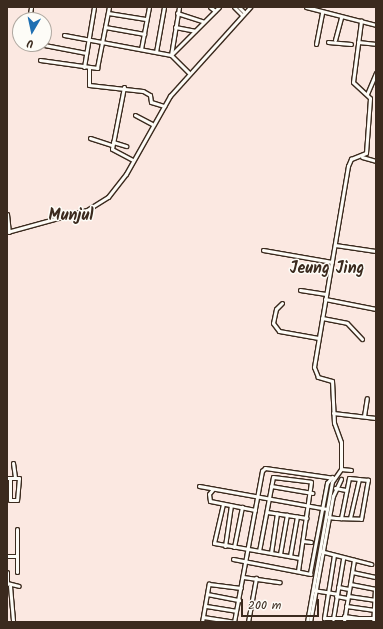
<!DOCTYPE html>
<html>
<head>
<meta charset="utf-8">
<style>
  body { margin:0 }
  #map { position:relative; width:383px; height:629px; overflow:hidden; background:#fbe8e1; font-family:Kalam,sans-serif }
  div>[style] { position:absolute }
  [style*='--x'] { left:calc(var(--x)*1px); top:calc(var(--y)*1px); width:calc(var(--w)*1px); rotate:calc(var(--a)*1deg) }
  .roads { filter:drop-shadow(1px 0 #3b2a1e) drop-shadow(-1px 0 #3b2a1e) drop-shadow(0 1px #3b2a1e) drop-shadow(0 -1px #3b2a1e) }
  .minor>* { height:3px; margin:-1.5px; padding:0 1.5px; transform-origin:1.5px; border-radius:1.5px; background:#fdfcf7 }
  span { translate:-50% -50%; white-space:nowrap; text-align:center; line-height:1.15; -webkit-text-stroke:3px #fdfcf7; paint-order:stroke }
  .quarter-label { font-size:16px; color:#3b2a1e; font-weight:700 }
  .frame { position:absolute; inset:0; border:8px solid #3b2a1e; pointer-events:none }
  .north { position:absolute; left:12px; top:12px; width:40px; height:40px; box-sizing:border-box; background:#fdfcf7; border:1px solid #afa8a0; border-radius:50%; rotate:189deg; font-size:11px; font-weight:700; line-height:16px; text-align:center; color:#3b2a1e }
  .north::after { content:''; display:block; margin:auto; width:14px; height:18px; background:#1f6fb2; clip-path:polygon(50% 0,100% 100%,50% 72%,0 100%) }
  .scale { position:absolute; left:241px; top:599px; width:78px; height:18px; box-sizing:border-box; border:2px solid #3b2a1e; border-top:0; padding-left:5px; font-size:12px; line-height:14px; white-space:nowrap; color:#3b2a1e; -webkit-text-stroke:3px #fdfcf7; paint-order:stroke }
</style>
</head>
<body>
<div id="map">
  <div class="roads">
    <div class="minor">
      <div style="--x:210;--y:7;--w:6;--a:39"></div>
      <div style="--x:234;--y:7;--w:11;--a:45"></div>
      <div style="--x:239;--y:7;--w:7;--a:45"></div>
      <div style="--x:306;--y:7;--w:72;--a:14.4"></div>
      <div style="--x:108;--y:13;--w:38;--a:9"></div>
      <div style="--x:177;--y:13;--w:28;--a:18"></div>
      <div style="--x:29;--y:20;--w:13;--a:-81"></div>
      <div style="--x:105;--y:27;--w:40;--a:10"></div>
      <div style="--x:175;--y:27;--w:20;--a:11"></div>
      <div style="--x:64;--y:35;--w:109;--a:10.6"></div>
      <div style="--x:171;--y:55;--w:25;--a:45"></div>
      <div style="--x:335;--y:40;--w:24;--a:-75"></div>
      <div style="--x:328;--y:42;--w:23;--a:5"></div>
      <div style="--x:358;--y:42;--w:18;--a:6"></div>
      <div style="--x:39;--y:44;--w:48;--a:10.8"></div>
      <div style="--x:316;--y:44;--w:33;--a:-79"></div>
      <div style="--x:141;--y:49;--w:43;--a:-79.2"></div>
      <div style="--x:156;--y:52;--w:46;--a:-79.9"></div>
      <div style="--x:171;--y:55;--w:68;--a:-45"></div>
      <div style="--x:171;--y:55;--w:49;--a:-80.5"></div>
      <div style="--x:40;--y:60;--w:58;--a:8"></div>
      <div style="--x:97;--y:68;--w:62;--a:-78.9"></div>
      <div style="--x:84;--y:67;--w:61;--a:-80.5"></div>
      <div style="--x:89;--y:68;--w:17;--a:90"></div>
      <div style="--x:89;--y:85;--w:54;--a:6.3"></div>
      <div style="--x:143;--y:91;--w:8;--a:30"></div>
      <div style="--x:150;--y:95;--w:7;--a:82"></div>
      <div style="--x:151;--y:102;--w:14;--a:17"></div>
      <div style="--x:124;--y:87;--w:63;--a:101"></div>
      <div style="--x:112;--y:149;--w:24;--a:28"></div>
      <div style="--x:367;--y:94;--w:23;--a:-67"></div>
      <div style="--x:135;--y:115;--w:19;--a:28"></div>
      <div style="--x:90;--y:138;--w:23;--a:18"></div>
      <div style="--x:113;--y:142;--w:14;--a:17"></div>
      <div style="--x:362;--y:157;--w:15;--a:16"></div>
      <div style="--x:7;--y:214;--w:18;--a:84"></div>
      <div style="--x:7;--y:232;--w:83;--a:-15.4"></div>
      <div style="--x:87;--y:210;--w:25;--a:-32"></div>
      <div style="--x:108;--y:197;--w:29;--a:-52"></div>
      <div style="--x:126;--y:174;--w:90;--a:-60.6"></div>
      <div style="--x:170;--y:96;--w:120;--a:-48"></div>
      <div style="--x:335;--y:245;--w:41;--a:8.3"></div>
      <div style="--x:263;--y:250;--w:70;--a:9.9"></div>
      <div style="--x:300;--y:290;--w:26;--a:9"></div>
      <div style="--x:325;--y:299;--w:52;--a:11.1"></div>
      <div style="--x:282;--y:303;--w:8;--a:135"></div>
      <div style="--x:276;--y:309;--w:14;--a:102"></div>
      <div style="--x:273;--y:323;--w:10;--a:53"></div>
      <div style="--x:279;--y:331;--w:40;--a:10"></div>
      <div style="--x:322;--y:318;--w:25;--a:11"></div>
      <div style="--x:347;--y:323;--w:22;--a:47"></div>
      <div style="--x:333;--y:413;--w:43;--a:6.6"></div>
      <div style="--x:364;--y:416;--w:18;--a:-81"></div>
      <div style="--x:13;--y:463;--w:15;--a:82"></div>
      <div style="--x:341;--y:469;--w:10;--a:6"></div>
      <div style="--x:7;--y:478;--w:12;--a:0"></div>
      <div style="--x:19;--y:478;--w:22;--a:95"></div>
      <div style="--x:17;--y:500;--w:7;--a:180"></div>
      <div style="--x:10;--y:500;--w:22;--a:-90"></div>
      <div style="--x:199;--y:486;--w:130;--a:10.2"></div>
      <div style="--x:271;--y:486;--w:42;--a:9.7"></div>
      <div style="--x:335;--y:488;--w:11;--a:10"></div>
      <div style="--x:213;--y:489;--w:6;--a:129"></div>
      <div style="--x:209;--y:494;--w:7;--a:82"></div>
      <div style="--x:210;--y:501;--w:46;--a:11.3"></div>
      <div style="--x:223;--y:504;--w:40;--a:103"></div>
      <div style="--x:214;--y:543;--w:87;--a:9.9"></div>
      <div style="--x:267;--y:512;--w:40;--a:8.5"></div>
      <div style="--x:328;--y:517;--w:8;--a:7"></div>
      <div style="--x:336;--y:518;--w:25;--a:2"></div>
      <div style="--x:361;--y:519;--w:40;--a:-80"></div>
      <div style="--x:368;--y:480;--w:19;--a:-174"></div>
      <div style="--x:349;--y:478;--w:41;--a:101.3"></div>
      <div style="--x:350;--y:518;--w:40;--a:-77"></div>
      <div style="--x:303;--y:541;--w:8;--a:7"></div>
      <div style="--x:225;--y:546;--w:41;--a:-81.7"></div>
      <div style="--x:234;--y:547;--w:41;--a:-78.7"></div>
      <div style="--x:259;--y:551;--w:75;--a:-79.3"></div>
      <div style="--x:273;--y:477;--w:38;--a:7"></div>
      <div style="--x:311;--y:482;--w:90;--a:98.3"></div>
      <div style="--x:320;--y:551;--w:53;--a:14.3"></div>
      <div style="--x:271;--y:553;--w:40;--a:-81.5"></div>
      <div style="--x:280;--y:554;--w:40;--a:-80"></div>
      <div style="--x:334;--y:555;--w:64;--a:99"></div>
      <div style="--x:324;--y:618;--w:49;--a:0"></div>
      <div style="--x:7;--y:556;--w:10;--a:0"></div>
      <div style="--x:17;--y:556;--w:27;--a:-90"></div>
      <div style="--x:17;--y:556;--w:16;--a:90"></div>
      <div style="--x:290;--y:556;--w:40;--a:-80"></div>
      <div style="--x:233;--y:559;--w:79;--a:10.9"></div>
      <div style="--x:7;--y:572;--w:12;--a:90"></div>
      <div style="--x:352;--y:572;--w:25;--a:12"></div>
      <div style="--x:310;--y:573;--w:92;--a:-79.3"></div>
      <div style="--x:327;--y:483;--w:8;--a:-50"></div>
      <div style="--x:243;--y:577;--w:37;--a:8"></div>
      <div style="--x:7;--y:583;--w:12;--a:14"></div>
      <div style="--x:350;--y:584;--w:25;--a:11"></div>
      <div style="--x:375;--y:589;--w:33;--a:93"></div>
      <div style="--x:10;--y:586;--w:36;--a:85"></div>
      <div style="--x:338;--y:587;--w:11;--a:10"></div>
      <div style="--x:313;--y:590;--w:24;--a:9"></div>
      <div style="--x:207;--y:594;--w:33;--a:11"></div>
      <div style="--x:336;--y:596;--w:11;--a:10"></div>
      <div style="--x:348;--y:596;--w:28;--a:8"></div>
      <div style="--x:206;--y:606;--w:30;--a:9"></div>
      <div style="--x:346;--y:606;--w:27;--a:8"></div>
      <div style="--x:344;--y:616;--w:14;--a:8"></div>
      <div style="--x:203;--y:617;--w:31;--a:9"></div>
      <div style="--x:234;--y:622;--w:154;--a:-79.5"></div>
      <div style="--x:262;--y:471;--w:4;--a:-45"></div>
      <div style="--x:265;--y:468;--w:70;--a:8.2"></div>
      <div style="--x:333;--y:619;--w:61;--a:-80.5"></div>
      <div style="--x:344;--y:621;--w:62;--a:-80.7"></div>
      <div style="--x:202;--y:622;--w:39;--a:-80"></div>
      <div style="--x:209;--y:584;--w:32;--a:7"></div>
      <div style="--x:248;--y:622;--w:45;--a:-79.7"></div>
      <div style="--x:307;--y:622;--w:142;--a:-79.9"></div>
      <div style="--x:332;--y:482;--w:16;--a:-55"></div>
      <div style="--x:341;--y:469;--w:27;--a:-90"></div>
      <div style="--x:341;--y:442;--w:20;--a:-110"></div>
      <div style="--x:334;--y:423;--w:42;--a:-92.7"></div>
      <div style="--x:332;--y:381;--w:15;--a:-164"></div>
      <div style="--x:318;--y:377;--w:11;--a:-112"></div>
      <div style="--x:314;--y:367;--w:204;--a:-80.4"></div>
      <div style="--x:348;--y:166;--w:8;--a:-67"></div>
      <div style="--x:351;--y:159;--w:16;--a:-22"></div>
      <div style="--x:366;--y:153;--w:55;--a:-85.8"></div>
      <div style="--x:370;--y:98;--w:23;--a:-137"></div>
      <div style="--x:353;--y:82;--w:62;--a:-82.5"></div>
      <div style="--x:310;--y:622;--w:128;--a:-79.7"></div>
      <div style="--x:333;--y:496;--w:19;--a:-65"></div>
    </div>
  </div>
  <div class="quarter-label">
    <span style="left:71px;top:216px">Munjul</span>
    <span style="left:327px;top:269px">Jeung Jing</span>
  </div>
  <div class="frame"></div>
  <div class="north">U</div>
  <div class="scale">200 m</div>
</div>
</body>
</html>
